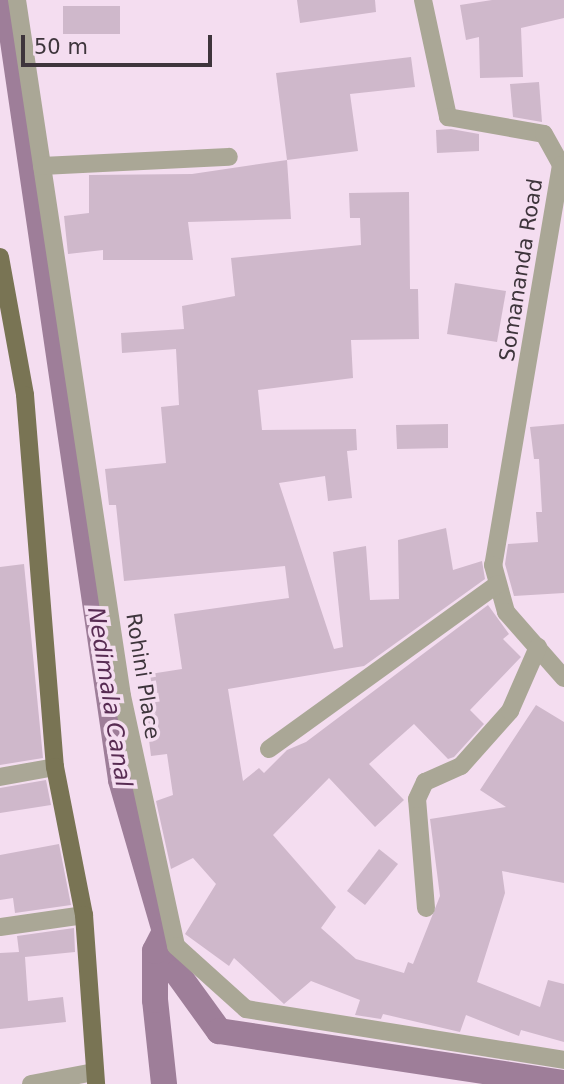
<!DOCTYPE html>
<html>
<head>
<meta charset="utf-8">
<style>
  body { margin:0 }
  #map { position:relative; width:564px; height:1084px; overflow:hidden; background:#f4ddf0; font-family:"DejaVu Sans",sans-serif }
  div>[style] { position:absolute }
  [style*='--x'] { left:calc(var(--x)*1px); top:calc(var(--y)*1px); width:calc(var(--w)*1px); rotate:calc(var(--a)*1deg) }
  .canal>* { height:26px; margin:-13px; padding:0 13px; transform-origin:13px; border-radius:13px; background:#9e7e99 }
  .building>* { inset:0; background:#cfb8cb }
  .minor>* { height:18px; margin:-9px; padding:0 9px; transform-origin:9px; border-radius:9px; background:#aaa796 }
  .major>* { height:18px; margin:-9px; padding:0 9px; transform-origin:9px; border-radius:9px; background:#797454 }
  span { translate:-50% -50%; white-space:nowrap; text-align:center; line-height:1.15; -webkit-text-stroke:7px #f4ddf0; paint-order:stroke }
  .street-label { font-size:21px; color:#3e353c }
  .water-label { font-size:23px; color:#582c53; font-style:italic }
  .scale { position:absolute; left:21px; top:35px; width:191px; height:32px; box-sizing:border-box; border:4px solid #3e353c; border-top:0; padding-left:9px; font-size:21px; line-height:24px; white-space:nowrap; color:#3e353c; -webkit-text-stroke:5px #f4ddf0; paint-order:stroke }
</style>
</head>
<body>
<div id="map">
  <div class="canal">
    <div style="--x:7;--y:0;--w:788;--a:81.68"></div>
    <div style="--x:121;--y:780;--w:201;--a:73.8"></div>
    <div style="--x:177;--y:973;--w:72;--a:54.1"></div>
    <div style="--x:219;--y:1031;--w:349;--a:8.6"></div>
    <div style="--x:164;--y:1084;--w:84;--a:-96.1"></div>
    <div style="--x:155;--y:1000;--w:49;--a:-90"></div>
    <div style="--x:155;--y:951;--w:22;--a:-63"></div>
  </div>
  <div class="building">
    <div style="clip-path:polygon(297px 0,375px 0,376px 12px,300px 23px)"></div>
    <div style="clip-path:polygon(492px 0,564px 0,564px 18px,521px 28px,523px 77px,480px 78px,479px 37px,466px 40px,460px 5px)"></div>
    <div style="clip-path:polygon(63px 6px,120px 6px,120px 34px,63px 34px)"></div>
    <div style="clip-path:polygon(411px 57px,415px 87px,350px 94px,358px 151px,287px 160px,276px 73px)"></div>
    <div style="clip-path:polygon(539px 82px,542px 122px,513px 117px,510px 84px)"></div>
    <div style="clip-path:polygon(451px 129px,479px 134px,479px 151px,437px 153px,436px 130px)"></div>
    <div style="clip-path:polygon(287px 160px,291px 219px,188px 222px,193px 260px,103px 260px,103px 250px,68px 254px,64px 216px,89px 213px,89px 175px,192px 174px)"></div>
    <div style="clip-path:polygon(409px 192px,410px 289px,418px 289px,419px 339px,351px 340px,353px 378px,258px 390px,262px 430px,356px 429px,357px 450px,347px 451px,352px 498px,328px 501px,325px 476px,279px 483px,334px 649px,343px 647px,333px 552px,366px 546px,370px 600px,399px 599px,398px 540px,446px 528px,453px 570px,482px 561px,485px 579px,364px 666px,228px 689px,243px 781px,259px 768px,264px 773px,287px 750px,306px 742px,488px 605px,509px 634px,503px 639px,521px 657px,470px 710px,484px 724px,454px 757px,448px 759px,414px 724px,369px 764px,404px 800px,375px 827px,329px 778px,273px 835px,336px 907px,321px 928px,356px 959px,404px 973px,408px 962px,413px 964px,440px 896px,430px 819px,506px 807px,480px 790px,536px 705px,564px 722px,564px 883px,502px 871px,505px 893px,477px 982px,540px 1007px,548px 980px,564px 984px,564px 1042px,521px 1030px,519px 1036px,466px 1015px,460px 1032px,383px 1014px,381px 1019px,355px 1015px,360px 1000px,311px 981px,284px 1004px,234px 958px,229px 966px,185px 934px,216px 884px,193px 858px,171px 869px,156px 801px,173px 795px,167px 754px,151px 756px,145px 708px,155px 707px,150px 674px,182px 669px,174px 614px,289px 598px,285px 566px,124px 581px,116px 505px,109px 505px,105px 469px,166px 463px,161px 407px,179px 405px,176px 349px,122px 353px,121px 333px,184px 329px,182px 306px,235px 296px,231px 258px,361px 245px,360px 218px,350px 218px,349px 193px)"></div>
    <div style="clip-path:polygon(455px 283px,506px 291px,497px 342px,447px 334px)"></div>
    <div style="clip-path:polygon(448px 424px,448px 448px,397px 449px,396px 425px)"></div>
    <div style="clip-path:polygon(564px 424px,564px 593px,514px 596px,505px 564px,508px 544px,538px 542px,536px 512px,542px 512px,539px 459px,534px 459px,530px 427px)"></div>
    <div style="clip-path:polygon(24px 564px,43px 758px,0 765px,0 567px)"></div>
    <div style="clip-path:polygon(46px 780px,51px 805px,0 813px,0 788px)"></div>
    <div style="clip-path:polygon(59px 844px,71px 905px,15px 913px,13px 898px,0 900px,0 855px)"></div>
    <div style="clip-path:polygon(379px 849px,398px 864px,365px 905px,347px 891px)"></div>
    <div style="clip-path:polygon(74px 928px,75px 952px,25px 957px,28px 1001px,63px 997px,66px 1022px,0 1029px,0 953px,19px 952px,17px 936px)"></div>
  </div>
  <div class="minor">
    <div style="--x:17;--y:0;--w:704;--a:81.42"></div>
    <div style="--x:122;--y:696;--w:256;--a:77.8"></div>
    <div style="--x:176;--y:946;--w:94;--a:42"></div>
    <div style="--x:246;--y:1009;--w:322;--a:9.1"></div>
    <div style="--x:423;--y:0;--w:120;--a:77.9"></div>
    <div style="--x:448;--y:117;--w:97;--a:10"></div>
    <div style="--x:544;--y:134;--w:35;--a:61"></div>
    <div style="--x:561;--y:165;--w:406;--a:99.6"></div>
    <div style="--x:493;--y:565;--w:49;--a:74.5"></div>
    <div style="--x:506;--y:612;--w:88;--a:48.7"></div>
    <div style="--x:42;--y:166;--w:187;--a:-2.8"></div>
    <div style="--x:269;--y:749;--w:282;--a:-35.8"></div>
    <div style="--x:0;--y:777;--w:56;--a:-10.3"></div>
    <div style="--x:426;--y:908;--w:109;--a:-94.7"></div>
    <div style="--x:417;--y:799;--w:19;--a:-65"></div>
    <div style="--x:425;--y:782;--w:39;--a:-24"></div>
    <div style="--x:461;--y:766;--w:74;--a:-48.3"></div>
    <div style="--x:510;--y:711;--w:70;--a:-66.4"></div>
    <div style="--x:0;--y:927;--w:85;--a:-8.1"></div>
    <div style="--x:31;--y:1084;--w:64;--a:-10.8"></div>
  </div>
  <div class="major">
    <div style="--x:0;--y:257;--w:140;--a:79.7"></div>
    <div style="--x:25;--y:395;--w:373;--a:85.4"></div>
    <div style="--x:55;--y:767;--w:151;--a:78.9"></div>
    <div style="--x:84;--y:915;--w:169;--a:85.9"></div>
  </div>
  <div class="street-label">
    <span style="left:521px;top:270px;rotate:-81deg">Somananda Road</span>
    <span style="left:143px;top:676px;rotate:81deg">Rohini Place</span>
  </div>
  <div class="water-label">
    <span style="left:110px;top:697px;rotate:81deg">Nedimala Canal</span>
  </div>
  <div class="scale">50 m</div>
</div>
</body>
</html>
